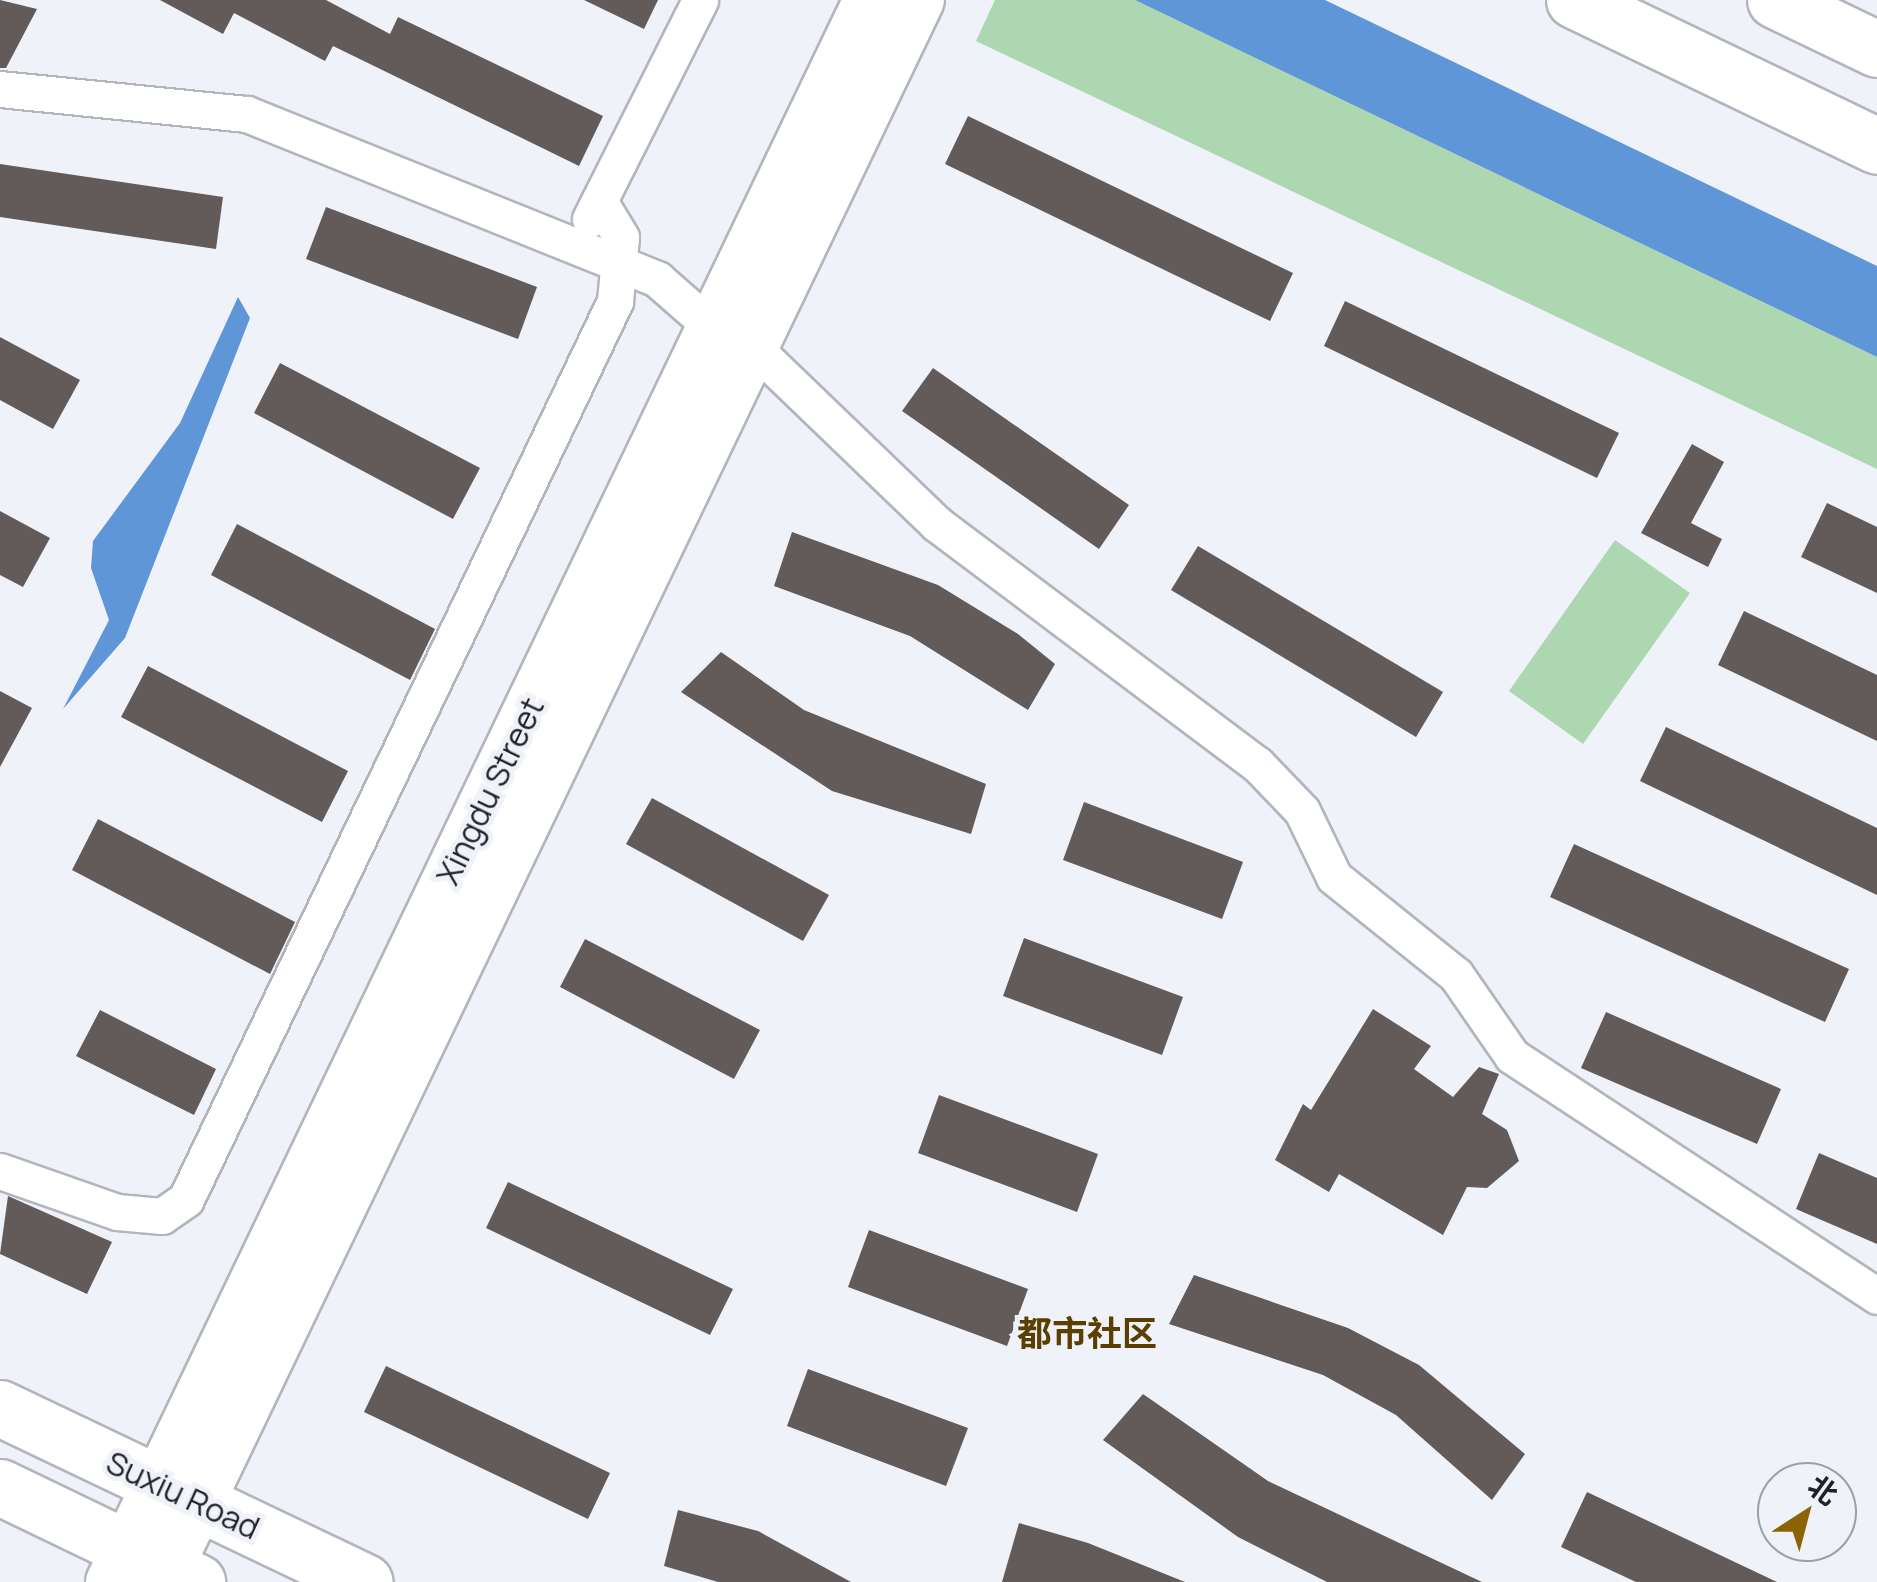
<!DOCTYPE html>
<html>
<head>
<meta charset="utf-8">
<style>
  body { margin:0 }
  #map { position:relative; width:1877px; height:1582px; overflow:hidden; background:#f0f2fa; font-family:Manrope,"Noto Sans SC",sans-serif }
  div>[style] { position:absolute }
  [style*='--x'] { left:calc(var(--x)*1px); top:calc(var(--y)*1px); width:calc(var(--w)*1px); rotate:calc(var(--a)*1deg) }
  .green>* { inset:0; background:#add7b1 }
  .water>* { inset:0; background:#5f96d7 }
  .building>* { inset:0; background:#635b59 }
  .roads { filter:drop-shadow(2px 0 #b3b5bd) drop-shadow(-2px 0 #b3b5bd) drop-shadow(0 2px #b3b5bd) drop-shadow(0 -2px #b3b5bd) }
  .street>* { height:35px; margin:-17.5px; padding:0 17.5px; transform-origin:17.5px; border-radius:17.5px; background:#fff }
  .secondary>* { height:50px; margin:-25px; padding:0 25px; transform-origin:25px; border-radius:25px; background:#fff }
  .primary>* { height:55px; margin:-27.5px; padding:0 27.5px; transform-origin:27.5px; border-radius:27.5px; background:#fff }
  span { translate:-50% -50%; white-space:nowrap; text-align:center; line-height:1.15; -webkit-text-stroke:10px #f0f2fa; paint-order:stroke }
  .street-label { font-size:32px; color:#212225 }
  .neighbourhood-label { font-size:35px; color:#5b3f01; font-weight:700 }
  .north { position:absolute; left:1757px; top:1462px; width:100px; height:100px; box-sizing:border-box; background:#f0f2fa; border:2px solid #9d9fa5; border-radius:50%; rotate:36deg; font-size:28px; font-weight:700; line-height:40px; text-align:center; color:#212225 }
  .north::after { content:''; display:block; margin:auto; width:35px; height:45px; background:#8c6305; clip-path:polygon(50% 0,100% 100%,50% 72%,0 100%) }
</style>
</head>
<body>
<div id="map">
  <div class="green">
    <div style="clip-path:polygon(995px 0,1135px 0,1877px 357px,1877px 469px,976px 41px)"></div>
    <div style="clip-path:polygon(1615px 540px,1690px 593px,1583px 744px,1509px 691px)"></div>
  </div>
  <div class="water">
    <div style="clip-path:polygon(1135px 0,1325px 0,1877px 266px,1877px 357px)"></div>
    <div style="clip-path:polygon(238px 297px,250px 318px,125px 638px,63px 709px,109px 620px,91px 568px,93px 541px,180px 423px)"></div>
  </div>
  <div class="building">
    <div style="clip-path:polygon(0 0,37px 9px,6px 68px,0 68px)"></div>
    <div style="clip-path:polygon(160px 0,326px 0,390px 34px,398px 17px,603px 116px,579px 166px,333px 46px,325px 61px,234px 13px,223px 34px)"></div>
    <div style="clip-path:polygon(584px 0,658px 0,644px 29px)"></div>
    <div style="clip-path:polygon(968px 116px,1293px 273px,1270px 321px,945px 164px)"></div>
    <div style="clip-path:polygon(0 164px,223px 197px,216px 249px,0 217px)"></div>
    <div style="clip-path:polygon(326px 207px,537px 287px,518px 339px,306px 259px)"></div>
    <div style="clip-path:polygon(1345px 301px,1619px 433px,1597px 478px,1324px 346px)"></div>
    <div style="clip-path:polygon(0 337px,80px 380px,53px 429px,0 400px)"></div>
    <div style="clip-path:polygon(280px 363px,480px 468px,453px 519px,254px 413px)"></div>
    <div style="clip-path:polygon(933px 368px,1129px 505px,1099px 549px,902px 411px)"></div>
    <div style="clip-path:polygon(1692px 444px,1724px 462px,1691px 523px,1722px 539px,1708px 567px,1641px 533px)"></div>
    <div style="clip-path:polygon(1827px 503px,1877px 527px,1877px 593px,1801px 557px)"></div>
    <div style="clip-path:polygon(0 511px,50px 538px,23px 587px,0 575px)"></div>
    <div style="clip-path:polygon(237px 524px,435px 629px,410px 680px,211px 575px)"></div>
    <div style="clip-path:polygon(792px 532px,938px 585px,1018px 634px,1055px 664px,1028px 710px,910px 636px,774px 586px)"></div>
    <div style="clip-path:polygon(1198px 546px,1443px 692px,1416px 737px,1171px 590px)"></div>
    <div style="clip-path:polygon(1744px 611px,1877px 675px,1877px 741px,1718px 665px)"></div>
    <div style="clip-path:polygon(721px 652px,804px 710px,986px 784px,971px 834px,832px 791px,681px 692px)"></div>
    <div style="clip-path:polygon(148px 666px,348px 771px,322px 822px,121px 717px)"></div>
    <div style="clip-path:polygon(0 691px,32px 708px,0 767px)"></div>
    <div style="clip-path:polygon(1666px 727px,1877px 828px,1877px 895px,1640px 781px)"></div>
    <div style="clip-path:polygon(652px 798px,829px 895px,803px 941px,626px 844px)"></div>
    <div style="clip-path:polygon(1084px 802px,1243px 862px,1222px 919px,1063px 860px)"></div>
    <div style="clip-path:polygon(98px 819px,295px 922px,270px 974px,72px 870px)"></div>
    <div style="clip-path:polygon(1574px 844px,1849px 969px,1825px 1022px,1550px 897px)"></div>
    <div style="clip-path:polygon(1024px 938px,1183px 997px,1162px 1055px,1003px 996px)"></div>
    <div style="clip-path:polygon(585px 939px,760px 1030px,734px 1079px,560px 987px)"></div>
    <div style="clip-path:polygon(1373px 1009px,1431px 1046px,1414px 1069px,1453px 1097px,1479px 1067px,1499px 1074px,1482px 1114px,1507px 1130px,1519px 1161px,1487px 1188px,1467px 1187px,1443px 1235px,1339px 1174px,1329px 1192px,1275px 1160px,1303px 1104px,1311px 1110px)"></div>
    <div style="clip-path:polygon(100px 1010px,216px 1069px,194px 1115px,76px 1056px)"></div>
    <div style="clip-path:polygon(1606px 1012px,1781px 1089px,1757px 1144px,1581px 1068px)"></div>
    <div style="clip-path:polygon(939px 1095px,1098px 1154px,1077px 1212px,918px 1153px)"></div>
    <div style="clip-path:polygon(1819px 1153px,1877px 1178px,1877px 1244px,1796px 1209px)"></div>
    <div style="clip-path:polygon(508px 1182px,733px 1289px,710px 1335px,486px 1228px)"></div>
    <div style="clip-path:polygon(8px 1196px,112px 1242px,87px 1294px,0 1254px)"></div>
    <div style="clip-path:polygon(869px 1230px,1028px 1289px,1007px 1346px,848px 1287px)"></div>
    <div style="clip-path:polygon(1194px 1275px,1348px 1328px,1419px 1365px,1525px 1454px,1492px 1500px,1396px 1415px,1323px 1375px,1169px 1324px)"></div>
    <div style="clip-path:polygon(386px 1366px,610px 1473px,588px 1519px,364px 1412px)"></div>
    <div style="clip-path:polygon(808px 1369px,968px 1428px,946px 1486px,787px 1426px)"></div>
    <div style="clip-path:polygon(1143px 1394px,1268px 1481px,1482px 1582px,1327px 1582px,1238px 1537px,1103px 1440px)"></div>
    <div style="clip-path:polygon(1587px 1492px,1777px 1582px,1636px 1582px,1561px 1547px)"></div>
    <div style="clip-path:polygon(678px 1510px,758px 1531px,851px 1582px,718px 1582px,664px 1566px)"></div>
    <div style="clip-path:polygon(1019px 1523px,1088px 1543px,1185px 1582px,1002px 1582px)"></div>
  </div>
  <div class="roads">
    <div class="street">
      <div style="--x:0;--y:89;--w:248;--a:5.8"></div>
      <div style="--x:247;--y:114;--w:442;--a:21.9"></div>
      <div style="--x:657;--y:279;--w:74;--a:41.2"></div>
      <div style="--x:713;--y:328;--w:44;--a:25.4"></div>
      <div style="--x:753;--y:347;--w:255;--a:43.9"></div>
      <div style="--x:937;--y:524;--w:400;--a:36.9"></div>
      <div style="--x:1257;--y:764;--w:65;--a:46.2"></div>
      <div style="--x:1302;--y:811;--w:73;--a:64.1"></div>
      <div style="--x:1334;--y:877;--w:156;--a:38.8"></div>
      <div style="--x:1456;--y:975;--w:98;--a:55.3"></div>
      <div style="--x:1512;--y:1056;--w:437;--a:33.3"></div>
      <div style="--x:590;--y:219;--w:245;--a:-63.3"></div>
      <div style="--x:0;--y:1171;--w:124;--a:19.3"></div>
      <div style="--x:117;--y:1212;--w:45;--a:5.1"></div>
      <div style="--x:162;--y:1216;--w:29;--a:-35"></div>
      <div style="--x:186;--y:1199;--w:995;--a:-64.46"></div>
      <div style="--x:615;--y:301;--w:64;--a:-84.6"></div>
      <div style="--x:621;--y:237;--w:42;--a:-121.4"></div>
    </div>
    <div class="secondary">
      <div style="--x:111;--y:1582;--w:1754;--a:-64.4"></div>
      <div style="--x:161;--y:1582;--w:1754;--a:-64.4"></div>
    </div>
    <div class="primary">
      <div style="--x:1574;--y:0;--w:336;--a:25.7"></div>
      <div style="--x:1775;--y:0;--w:113;--a:25.7"></div>
      <div style="--x:0;--y:1408;--w:404;--a:25.5"></div>
      <div style="--x:0;--y:1487;--w:219;--a:25.7"></div>
    </div>
  </div>
  <div class="street-label">
    <span style="left:490px;top:791px;rotate:-64deg">Xingdu Street</span>
    <span style="left:183px;top:1495px;rotate:25deg">Suxiu Road</span>
  </div>
  <div class="neighbourhood-label">
    <span style="left:1087px;top:1333px">都市社区</span>
  </div>
  <div class="north">北</div>
</div>
</body>
</html>
